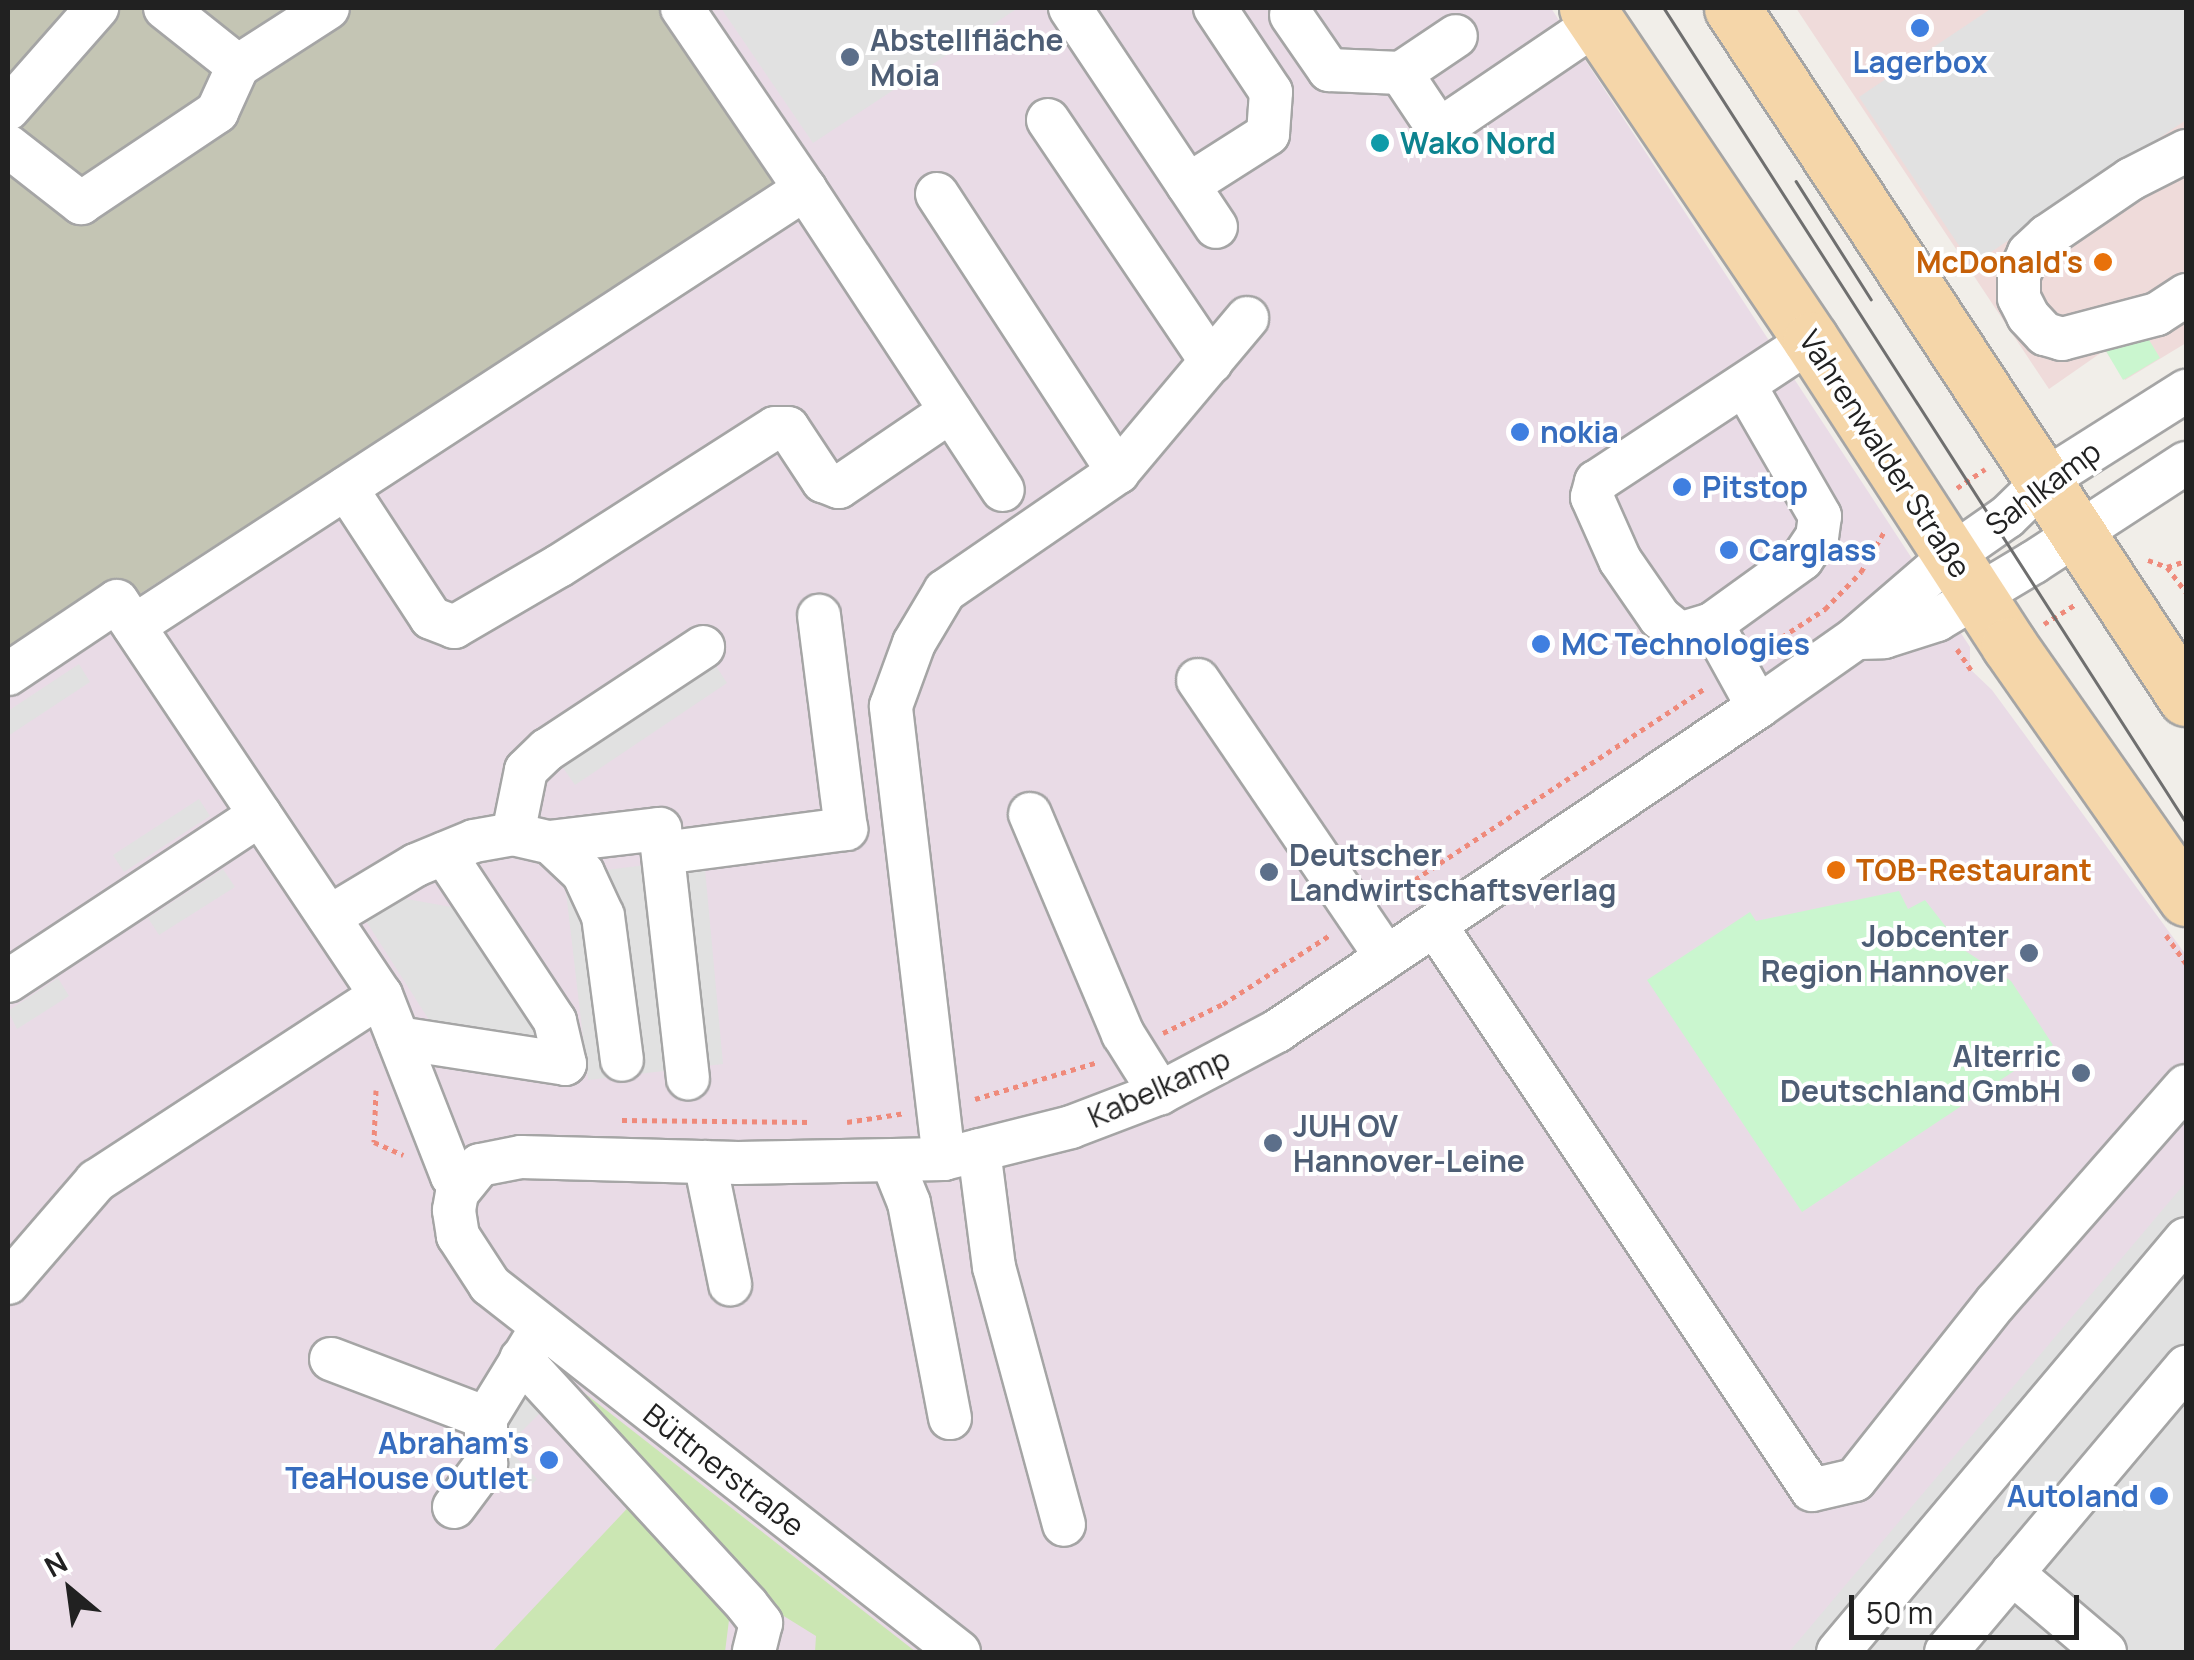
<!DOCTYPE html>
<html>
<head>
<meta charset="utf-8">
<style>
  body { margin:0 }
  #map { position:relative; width:2194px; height:1660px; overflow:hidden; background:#f1eee9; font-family:Manrope,sans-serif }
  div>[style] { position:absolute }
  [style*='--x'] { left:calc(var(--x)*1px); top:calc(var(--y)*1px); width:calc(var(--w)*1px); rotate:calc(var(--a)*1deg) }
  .commercial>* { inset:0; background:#efdbda }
  .industrial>* { inset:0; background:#e9dbe6 }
  .construction>* { inset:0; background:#c4c5b4 }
  .grass>* { inset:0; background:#cbe6b3 }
  .park>* { inset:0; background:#caf6cf }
  .parking>* { inset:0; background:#e1e1e1 }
  .path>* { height:5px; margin-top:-2.5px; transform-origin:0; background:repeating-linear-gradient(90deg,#ef8a7b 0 5px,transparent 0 10px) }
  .roads { filter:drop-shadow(2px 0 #a5a5a5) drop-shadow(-2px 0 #a5a5a5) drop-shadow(0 2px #a5a5a5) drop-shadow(0 -2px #a5a5a5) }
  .minor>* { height:42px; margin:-21px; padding:0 21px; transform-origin:21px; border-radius:21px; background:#fff }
  .major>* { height:55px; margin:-27.5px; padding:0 27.5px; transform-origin:27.5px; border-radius:27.5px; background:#f5d6a9 }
  .tram>* { height:2.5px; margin:-1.25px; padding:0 1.25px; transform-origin:1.25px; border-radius:1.25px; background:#6f6f6f }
  .dots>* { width:28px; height:28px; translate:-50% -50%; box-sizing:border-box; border:5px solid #fff; border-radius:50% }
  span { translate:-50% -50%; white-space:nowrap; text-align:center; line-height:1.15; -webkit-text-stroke:8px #fff; paint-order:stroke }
  .service-label { font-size:30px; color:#4e5e75; font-weight:700 }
  .left { translate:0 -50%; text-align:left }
  .right { translate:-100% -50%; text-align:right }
  .shop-label { font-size:30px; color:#366cbe; font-weight:700 }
  .culture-label { font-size:30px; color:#0d838f; font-weight:700 }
  .food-label { font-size:30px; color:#c56008; font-weight:700 }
  .street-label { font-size:30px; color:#212121 }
  .frame { position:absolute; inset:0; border:10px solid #212121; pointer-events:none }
  .north { position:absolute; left:20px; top:1540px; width:100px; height:100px; -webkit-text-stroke:8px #fff; paint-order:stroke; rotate:331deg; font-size:28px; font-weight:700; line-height:40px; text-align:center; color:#212121 }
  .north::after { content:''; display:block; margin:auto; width:35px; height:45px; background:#212121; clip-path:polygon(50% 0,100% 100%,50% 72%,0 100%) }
  .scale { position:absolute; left:1849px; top:1595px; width:230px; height:45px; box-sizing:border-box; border:5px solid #212121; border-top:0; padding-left:12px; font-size:30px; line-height:35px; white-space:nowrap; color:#212121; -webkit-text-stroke:8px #fff; paint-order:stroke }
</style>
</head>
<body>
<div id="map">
  <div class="commercial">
    <div style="clip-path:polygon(1796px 8px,2186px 8px,2186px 343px,2125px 380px,2105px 350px,2049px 389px)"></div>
  </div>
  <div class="industrial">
    <div style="clip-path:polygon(8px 8px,1551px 8px,1970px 647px,1970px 669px,1992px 690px,2186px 955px,2186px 1652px,8px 1652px)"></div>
  </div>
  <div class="construction">
    <div style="clip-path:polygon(8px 8px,665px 8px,785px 178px,8px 679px)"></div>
  </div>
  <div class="grass">
    <div style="clip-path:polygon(560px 1374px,916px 1652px,815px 1652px,816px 1636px,766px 1605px,730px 1612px,725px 1652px,492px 1652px,654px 1480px)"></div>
  </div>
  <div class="park">
    <div style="clip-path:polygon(2140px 325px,2160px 358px,2123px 380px,2099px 339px)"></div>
    <div style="clip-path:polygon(1899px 891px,1908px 909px,1925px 900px,1964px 950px,2011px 981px,2053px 1045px,1802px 1212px,1647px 980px,1750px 912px,1756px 921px)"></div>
  </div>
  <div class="parking">
    <div style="clip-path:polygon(721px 8px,1018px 8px,813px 143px)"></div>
    <div style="clip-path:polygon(1992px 8px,2186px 8px,2186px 120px,1972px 265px,1859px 97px)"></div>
    <div style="clip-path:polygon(714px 663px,727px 683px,575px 785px,561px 765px)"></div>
    <div style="clip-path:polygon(79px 664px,90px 682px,8px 736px,8px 711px)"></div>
    <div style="clip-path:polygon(199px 799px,210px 816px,124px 872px,113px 855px)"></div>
    <div style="clip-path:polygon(704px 858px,723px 1064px,588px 1080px,564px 875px)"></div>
    <div style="clip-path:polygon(223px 869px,235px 887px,159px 935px,148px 918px)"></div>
    <div style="clip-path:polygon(345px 888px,457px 908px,551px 1055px,436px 1031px)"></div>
    <div style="clip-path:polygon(58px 978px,69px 996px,17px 1029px,8px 1011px)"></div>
    <div style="clip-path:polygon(2186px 1182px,2186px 1652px,1789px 1652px)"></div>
    <div style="clip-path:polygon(519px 1390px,541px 1412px,506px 1447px,537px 1479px,522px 1494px,469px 1442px)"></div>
  </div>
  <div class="path">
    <div style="--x:1957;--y:488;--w:34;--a:-34"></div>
    <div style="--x:2148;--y:560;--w:20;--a:20"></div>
    <div style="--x:2167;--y:567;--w:31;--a:53"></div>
    <div style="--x:2167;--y:567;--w:20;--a:-18"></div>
    <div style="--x:2044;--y:624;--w:39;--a:-32"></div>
    <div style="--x:1765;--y:648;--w:72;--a:-33"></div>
    <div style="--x:1825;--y:609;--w:52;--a:-45.8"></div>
    <div style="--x:1861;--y:572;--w:46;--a:-60.1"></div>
    <div style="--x:1957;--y:649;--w:29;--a:56"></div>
    <div style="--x:1390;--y:896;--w:378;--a:-33.4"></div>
    <div style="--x:2166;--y:935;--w:35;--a:55"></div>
    <div style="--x:1163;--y:1033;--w:67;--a:-25.8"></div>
    <div style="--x:1223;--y:1004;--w:127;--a:-32.8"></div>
    <div style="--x:376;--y:1090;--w:52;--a:92.2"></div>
    <div style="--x:374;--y:1142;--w:32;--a:24"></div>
    <div style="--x:975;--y:1099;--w:128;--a:-16.7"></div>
    <div style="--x:622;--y:1120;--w:189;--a:0.6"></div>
    <div style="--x:847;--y:1122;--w:59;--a:-8.8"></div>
  </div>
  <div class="roads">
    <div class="minor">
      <div style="--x:165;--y:8;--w:93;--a:38.5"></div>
      <div style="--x:238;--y:66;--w:107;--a:-32.8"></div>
      <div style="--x:682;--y:8;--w:219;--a:55.8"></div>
      <div style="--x:1070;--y:8;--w:263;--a:56.3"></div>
      <div style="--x:1291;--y:15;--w:67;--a:55.4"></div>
      <div style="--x:1329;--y:70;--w:72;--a:2.4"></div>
      <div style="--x:1401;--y:73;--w:69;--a:56.3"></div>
      <div style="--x:1439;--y:130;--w:191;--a:-34.1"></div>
      <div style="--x:1401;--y:73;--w:66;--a:-33.9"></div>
      <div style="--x:8;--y:109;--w:135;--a:-48.6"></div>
      <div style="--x:1048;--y:120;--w:292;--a:56"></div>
      <div style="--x:8;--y:146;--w:93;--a:38"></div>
      <div style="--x:81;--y:203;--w:164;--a:-33.8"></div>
      <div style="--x:217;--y:112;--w:51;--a:-65.5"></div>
      <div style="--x:2186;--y:151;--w:62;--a:153"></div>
      <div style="--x:2131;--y:179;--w:102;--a:145.8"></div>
      <div style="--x:2047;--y:236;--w:25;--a:137"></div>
      <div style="--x:2029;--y:253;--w:23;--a:115"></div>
      <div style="--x:2019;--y:274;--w:24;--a:90"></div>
      <div style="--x:2019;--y:298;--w:20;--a:63"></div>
      <div style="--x:2028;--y:316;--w:25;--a:47"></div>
      <div style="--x:2045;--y:334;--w:18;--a:16"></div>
      <div style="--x:2062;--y:339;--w:98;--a:-14.7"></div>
      <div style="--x:2157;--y:314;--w:35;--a:-33"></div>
      <div style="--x:1188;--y:185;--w:95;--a:-32.5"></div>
      <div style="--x:1268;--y:134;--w:42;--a:-85.9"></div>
      <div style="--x:1271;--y:92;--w:101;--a:-123.7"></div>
      <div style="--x:937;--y:194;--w:332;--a:56.9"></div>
      <div style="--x:346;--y:488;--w:155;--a:56.8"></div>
      <div style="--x:431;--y:618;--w:25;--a:21"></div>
      <div style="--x:454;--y:627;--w:121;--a:-30.2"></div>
      <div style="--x:559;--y:566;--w:256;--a:-32.6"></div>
      <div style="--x:775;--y:428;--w:13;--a:0"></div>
      <div style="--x:788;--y:428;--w:64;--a:56.6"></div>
      <div style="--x:823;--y:481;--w:17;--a:21"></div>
      <div style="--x:839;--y:487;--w:135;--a:-34.2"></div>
      <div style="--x:1712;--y:624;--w:111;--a:-35.8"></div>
      <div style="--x:1802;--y:559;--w:27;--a:-56"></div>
      <div style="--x:1817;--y:537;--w:21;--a:-82"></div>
      <div style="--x:1820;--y:516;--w:150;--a:-120"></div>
      <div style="--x:134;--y:626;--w:801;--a:-33.07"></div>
      <div style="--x:805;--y:189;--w:360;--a:56.7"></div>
      <div style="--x:1860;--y:638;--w:24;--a:-2"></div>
      <div style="--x:1884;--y:637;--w:56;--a:-17.8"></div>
      <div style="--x:1937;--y:620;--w:113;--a:-30.9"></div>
      <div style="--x:2034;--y:562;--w:181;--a:-33.1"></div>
      <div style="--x:8;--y:674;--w:131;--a:-33.8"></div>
      <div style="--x:117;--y:601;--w:474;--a:56.2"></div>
      <div style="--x:381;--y:995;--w:194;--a:68.6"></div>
      <div style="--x:452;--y:1176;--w:14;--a:34"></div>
      <div style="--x:1198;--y:680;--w:335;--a:55.8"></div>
      <div style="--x:1758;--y:707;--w:95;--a:-119"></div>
      <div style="--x:1712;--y:624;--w:34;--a:163"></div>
      <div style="--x:1680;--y:634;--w:26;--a:-141"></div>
      <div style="--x:1660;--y:618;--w:70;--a:-124.6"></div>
      <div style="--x:1620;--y:560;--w:69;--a:-114"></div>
      <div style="--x:1592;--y:497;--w:16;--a:-75"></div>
      <div style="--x:1596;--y:482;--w:258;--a:-33.4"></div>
      <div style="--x:1030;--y:814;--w:239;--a:67.1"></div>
      <div style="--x:1123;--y:1034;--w:70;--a:57.9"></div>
      <div style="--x:513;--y:834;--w:65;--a:-78.5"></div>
      <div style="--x:526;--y:770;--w:29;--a:-44"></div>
      <div style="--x:547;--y:750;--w:187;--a:-33.4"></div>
      <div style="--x:549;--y:842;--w:112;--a:-6.7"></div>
      <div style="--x:660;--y:829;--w:251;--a:83.6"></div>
      <div style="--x:663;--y:853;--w:185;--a:-7.5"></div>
      <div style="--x:846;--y:829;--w:215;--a:-97.2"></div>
      <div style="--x:329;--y:917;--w:101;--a:-30.9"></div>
      <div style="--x:416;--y:865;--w:63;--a:-22.5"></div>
      <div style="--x:474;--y:841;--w:40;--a:-10"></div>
      <div style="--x:513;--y:834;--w:39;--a:13"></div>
      <div style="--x:551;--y:843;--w:44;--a:43.2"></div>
      <div style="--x:583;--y:873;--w:47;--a:65.1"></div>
      <div style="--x:603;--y:916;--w:145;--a:82.5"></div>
      <div style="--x:1435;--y:925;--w:679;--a:56.29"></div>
      <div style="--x:1812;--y:1490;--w:44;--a:-13.1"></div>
      <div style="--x:1855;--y:1480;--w:228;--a:-51.6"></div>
      <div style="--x:1997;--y:1301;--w:286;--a:-48.7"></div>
      <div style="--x:8;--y:981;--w:302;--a:-33.4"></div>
      <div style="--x:398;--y:1038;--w:169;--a:8.8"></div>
      <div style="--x:565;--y:1064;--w:44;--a:-103.1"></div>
      <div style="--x:555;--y:1021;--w:201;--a:-123.5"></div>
      <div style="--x:979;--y:1150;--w:118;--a:82.7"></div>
      <div style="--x:994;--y:1267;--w:267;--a:74.8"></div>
      <div style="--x:944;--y:1159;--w:456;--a:-96.7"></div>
      <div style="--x:891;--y:706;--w:67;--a:-69.9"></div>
      <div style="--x:914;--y:643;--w:61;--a:-59.2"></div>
      <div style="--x:945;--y:591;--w:210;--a:-34.5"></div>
      <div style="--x:1118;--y:472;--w:201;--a:-50"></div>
      <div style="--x:892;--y:1161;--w:45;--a:68"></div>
      <div style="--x:909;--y:1203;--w:219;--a:79.2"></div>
      <div style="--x:705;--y:1162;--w:125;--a:78.4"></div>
      <div style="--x:8;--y:1283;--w:135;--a:-49.2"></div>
      <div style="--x:96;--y:1181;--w:340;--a:-33.1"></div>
      <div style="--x:331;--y:1359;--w:166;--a:20.8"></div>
      <div style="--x:486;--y:1418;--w:94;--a:-58.5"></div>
      <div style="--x:521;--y:1359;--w:334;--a:47.4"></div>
      <div style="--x:747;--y:1605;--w:23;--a:52"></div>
      <div style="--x:761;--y:1623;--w:30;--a:104"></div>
      <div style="--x:454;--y:1507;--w:54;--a:-53.3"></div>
      <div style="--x:486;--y:1464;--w:46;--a:-90"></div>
      <div style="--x:2012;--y:1573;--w:122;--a:40.3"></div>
      <div style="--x:959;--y:1652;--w:596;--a:-141.96"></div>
      <div style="--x:490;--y:1285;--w:59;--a:-123.1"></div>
      <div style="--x:458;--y:1236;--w:26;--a:-99"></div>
      <div style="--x:454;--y:1210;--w:17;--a:-80"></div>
      <div style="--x:457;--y:1193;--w:36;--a:-51"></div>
      <div style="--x:480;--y:1165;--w:42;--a:-11"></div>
      <div style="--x:521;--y:1157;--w:217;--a:1.6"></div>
      <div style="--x:738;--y:1163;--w:206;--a:-1.1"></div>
      <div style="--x:944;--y:1159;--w:131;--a:-14.1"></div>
      <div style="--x:1071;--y:1127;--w:95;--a:-20.9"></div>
      <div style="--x:1160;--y:1093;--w:132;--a:-27.9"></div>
      <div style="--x:1277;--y:1031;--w:580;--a:-33.96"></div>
      <div style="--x:1758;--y:707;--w:120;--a:-35.1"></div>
      <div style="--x:1856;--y:638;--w:125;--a:-40.8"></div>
      <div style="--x:1951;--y:556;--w:68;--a:-34.9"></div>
      <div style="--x:2007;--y:517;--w:53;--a:-44.2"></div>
      <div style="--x:2045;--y:480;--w:167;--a:-32.3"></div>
      <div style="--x:1838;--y:1652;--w:540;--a:-49.88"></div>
      <div style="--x:1946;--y:1652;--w:373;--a:-49.9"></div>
    </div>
    <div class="major">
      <div style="--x:1587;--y:8;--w:400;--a:56"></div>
      <div style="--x:1811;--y:340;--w:364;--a:57"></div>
      <div style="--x:2009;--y:645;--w:309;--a:55"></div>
      <div style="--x:1732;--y:8;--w:826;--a:56.66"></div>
    </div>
  </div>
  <div class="tram">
    <div style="--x:1664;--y:8;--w:967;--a:57.33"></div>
    <div style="--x:1796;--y:181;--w:140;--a:57.6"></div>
  </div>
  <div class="dots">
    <div style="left:1920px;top:28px;background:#3f7fe0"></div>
    <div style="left:850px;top:57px;background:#5c6f8a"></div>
    <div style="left:1380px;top:143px;background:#0f9aa8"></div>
    <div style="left:2103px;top:262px;background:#e8710a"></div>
    <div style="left:1520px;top:432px;background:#3f7fe0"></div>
    <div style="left:1682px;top:487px;background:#3f7fe0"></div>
    <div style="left:1729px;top:550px;background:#3f7fe0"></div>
    <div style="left:1541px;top:644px;background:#3f7fe0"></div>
    <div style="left:1836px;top:870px;background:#e8710a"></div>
    <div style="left:1269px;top:872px;background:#5c6f8a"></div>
    <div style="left:2029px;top:953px;background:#5c6f8a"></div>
    <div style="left:2081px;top:1073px;background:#5c6f8a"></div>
    <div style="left:1273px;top:1143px;background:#5c6f8a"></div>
    <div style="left:549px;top:1460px;background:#3f7fe0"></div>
    <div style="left:2159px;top:1496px;background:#3f7fe0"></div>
  </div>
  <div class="service-label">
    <span class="left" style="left:870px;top:57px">Abstellfläche<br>Moia</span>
    <span class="left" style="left:1289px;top:872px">Deutscher<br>Landwirtschaftsverlag</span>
    <span class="right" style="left:2009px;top:953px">Jobcenter<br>Region Hannover</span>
    <span class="right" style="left:2061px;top:1073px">Alterric<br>Deutschland GmbH</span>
    <span class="left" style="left:1293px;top:1143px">JUH OV<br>Hannover-Leine</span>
  </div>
  <div class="shop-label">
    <span style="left:1920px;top:62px">Lagerbox</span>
    <span class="left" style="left:1540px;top:432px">nokia</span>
    <span class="left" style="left:1702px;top:487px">Pitstop</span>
    <span class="left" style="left:1749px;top:550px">Carglass</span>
    <span class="left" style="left:1561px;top:644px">MC Technologies</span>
    <span class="right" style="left:529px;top:1460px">Abraham's<br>TeaHouse Outlet</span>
    <span class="right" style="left:2139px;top:1496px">Autoland</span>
  </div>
  <div class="culture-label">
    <span class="left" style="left:1400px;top:143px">Wako Nord</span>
  </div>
  <div class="food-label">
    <span class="right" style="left:2083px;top:262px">McDonald's</span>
    <span class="left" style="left:1856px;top:870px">TOB-Restaurant</span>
  </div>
  <div class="street-label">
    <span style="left:1885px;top:454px;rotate:57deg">Vahrenwalder Straße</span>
    <span style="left:2043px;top:488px;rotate:-37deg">Sahlkamp</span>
    <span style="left:1159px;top:1088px;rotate:-24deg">Kabelkamp</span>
    <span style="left:724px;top:1470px;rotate:38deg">Büttnerstraße</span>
  </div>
  <div class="frame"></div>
  <div class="north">N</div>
  <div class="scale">50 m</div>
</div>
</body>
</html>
